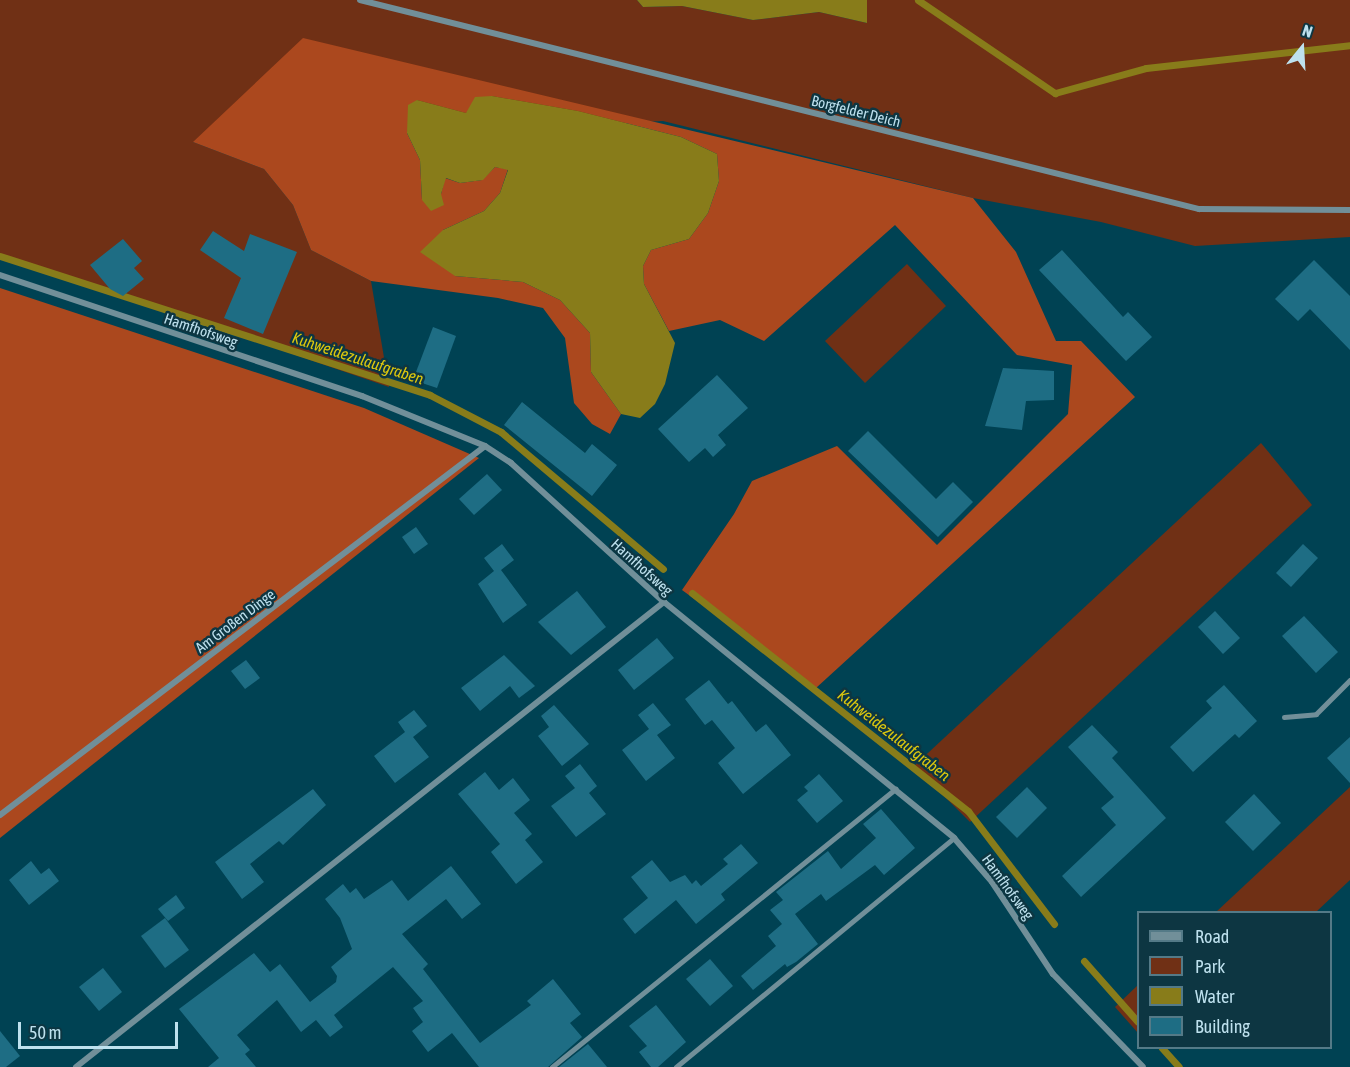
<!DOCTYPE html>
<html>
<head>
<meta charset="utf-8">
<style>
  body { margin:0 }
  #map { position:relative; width:1350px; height:1067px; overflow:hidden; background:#004253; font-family:"Asap Condensed",sans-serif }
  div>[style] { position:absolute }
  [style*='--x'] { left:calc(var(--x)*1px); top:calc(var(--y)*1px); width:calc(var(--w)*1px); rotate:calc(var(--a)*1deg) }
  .green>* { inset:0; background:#703015 }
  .forest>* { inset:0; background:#ab481e }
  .water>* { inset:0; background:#887c1a }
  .stream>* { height:7px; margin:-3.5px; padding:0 3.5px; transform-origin:3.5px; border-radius:3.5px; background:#887c1a }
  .building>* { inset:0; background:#1e6d84 }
  .service>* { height:4.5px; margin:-2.25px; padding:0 2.25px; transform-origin:2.25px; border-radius:2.25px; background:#718f99 }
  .minor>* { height:6px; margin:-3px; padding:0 3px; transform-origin:3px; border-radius:3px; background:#718f99 }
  span { translate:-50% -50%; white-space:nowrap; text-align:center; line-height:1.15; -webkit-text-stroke:5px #0d3642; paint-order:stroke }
  .street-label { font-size:15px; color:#bee1ee }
  .water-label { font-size:16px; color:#ddc80e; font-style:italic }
  .legend { position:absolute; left:1137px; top:911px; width:195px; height:138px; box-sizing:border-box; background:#0d3642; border:2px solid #547a87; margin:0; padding:8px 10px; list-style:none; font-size:18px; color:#bee1ee }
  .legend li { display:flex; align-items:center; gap:12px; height:30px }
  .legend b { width:30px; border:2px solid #547a87 }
  .north { position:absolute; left:1272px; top:18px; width:60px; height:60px; -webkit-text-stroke:4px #0d3642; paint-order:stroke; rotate:18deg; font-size:16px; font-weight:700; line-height:24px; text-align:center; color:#bee1ee }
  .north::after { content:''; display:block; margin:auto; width:21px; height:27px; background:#bee1ee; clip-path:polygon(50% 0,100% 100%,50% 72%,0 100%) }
  .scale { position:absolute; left:18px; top:1022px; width:160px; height:27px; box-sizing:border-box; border:3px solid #bee1ee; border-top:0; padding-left:8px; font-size:18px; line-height:21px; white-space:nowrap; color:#bee1ee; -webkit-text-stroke:4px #0d3642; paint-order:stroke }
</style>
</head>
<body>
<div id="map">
  <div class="green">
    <div style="clip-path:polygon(0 0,637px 0,643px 7px,682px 6px,753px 20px,819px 12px,867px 23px,867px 0,1350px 0,1350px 237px,1195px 246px,1101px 222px,973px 198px,663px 121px,193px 142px,264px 169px,293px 205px,311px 250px,371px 281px,389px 387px,0 254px)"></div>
    <div style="clip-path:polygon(907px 264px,946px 306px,865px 383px,825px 341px)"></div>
    <div style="clip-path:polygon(1261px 443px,1312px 505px,970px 822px,914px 766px)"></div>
    <div style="clip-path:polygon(1350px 787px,1350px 880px,1316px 912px,1216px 912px)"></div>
    <div style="clip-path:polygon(1138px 985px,1138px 1033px,1115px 1007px)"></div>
  </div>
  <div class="forest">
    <div style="clip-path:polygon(303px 38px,973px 198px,1016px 252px,1056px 341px,1081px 341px,1135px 397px,816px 688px,682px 590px,734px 514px,752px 481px,837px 446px,937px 545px,1068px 414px,1072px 365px,1017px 355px,895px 225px,764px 341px,720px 320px,669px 331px,644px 284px,643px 266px,651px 250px,689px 239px,708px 213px,719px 181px,717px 154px,681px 137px,578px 111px,492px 96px,466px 113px,417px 100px,407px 133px,420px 160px,422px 200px,441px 194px,445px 178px,460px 183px,482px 180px,495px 167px,508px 169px,500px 193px,484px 211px,443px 230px,455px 276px,523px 282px,560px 300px,590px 333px,591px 372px,621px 414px,610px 434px,592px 424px,574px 403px,565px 338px,543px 308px,498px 298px,371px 281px,311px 250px,293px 205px,264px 169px,193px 142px)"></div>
    <div style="clip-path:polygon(0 288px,364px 408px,479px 458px,0 838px)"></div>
  </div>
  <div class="water">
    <div style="clip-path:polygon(637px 0,867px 0,867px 23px,819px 12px,753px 20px,682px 6px,643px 7px)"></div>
    <div style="clip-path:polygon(492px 96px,578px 111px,681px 137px,717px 154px,719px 181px,708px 213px,689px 239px,651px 250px,643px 266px,644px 284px,675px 343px,665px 384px,655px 404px,640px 418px,621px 414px,591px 372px,590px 333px,560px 300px,523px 282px,455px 276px,420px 252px,443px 230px,484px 211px,500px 193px,508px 170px,495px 167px,483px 180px,460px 183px,446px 178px,441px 194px,444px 205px,431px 211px,422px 200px,420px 160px,407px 133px,408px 105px,417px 100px,466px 113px,475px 97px)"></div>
  </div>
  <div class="stream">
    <div style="--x:918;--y:0;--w:166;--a:34.2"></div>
    <div style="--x:1055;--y:93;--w:94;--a:-15.4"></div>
    <div style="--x:1146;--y:68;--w:205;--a:-6.4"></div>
    <div style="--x:0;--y:256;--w:452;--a:17.9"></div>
    <div style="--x:430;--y:395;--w:80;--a:27.5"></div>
    <div style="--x:501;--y:432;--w:212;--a:40.2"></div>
    <div style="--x:692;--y:593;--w:352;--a:38.3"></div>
    <div style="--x:968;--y:811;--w:142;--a:52.7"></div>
    <div style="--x:1084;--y:961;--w:81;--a:48.5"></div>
    <div style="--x:1162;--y:1048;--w:25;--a:48"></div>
  </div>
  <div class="building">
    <div style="clip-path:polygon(213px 231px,244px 251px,250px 234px,297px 252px,263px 334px,224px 318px,241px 278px,200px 250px)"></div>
    <div style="clip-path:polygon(123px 239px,142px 261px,134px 268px,144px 279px,123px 296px,110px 289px,90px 265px)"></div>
    <div style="clip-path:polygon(1062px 250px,1123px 317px,1128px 312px,1152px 337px,1126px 361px,1039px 270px)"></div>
    <div style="clip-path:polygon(1314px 260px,1350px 296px,1350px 350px,1310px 309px,1298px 321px,1275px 299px)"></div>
    <div style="clip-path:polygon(433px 327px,456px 336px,437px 388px,413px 380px)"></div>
    <div style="clip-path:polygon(1003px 368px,1054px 371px,1054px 400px,1026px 401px,1022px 430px,985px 426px)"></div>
    <div style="clip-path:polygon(717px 375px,748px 408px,718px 435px,726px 445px,713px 457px,705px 448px,689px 462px,658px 429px)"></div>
    <div style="clip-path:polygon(522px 402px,585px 453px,592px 444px,617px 465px,592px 496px,504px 425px)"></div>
    <div style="clip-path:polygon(868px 431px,936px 499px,953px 482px,973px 502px,938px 537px,848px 451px)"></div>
    <div style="clip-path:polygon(487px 474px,502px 490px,474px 515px,459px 499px)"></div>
    <div style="clip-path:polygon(416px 527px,428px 544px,414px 554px,402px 537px)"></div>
    <div style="clip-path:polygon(502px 544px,514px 560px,501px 570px,527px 605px,503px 623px,478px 584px,494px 571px,484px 558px)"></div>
    <div style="clip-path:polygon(1303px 544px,1318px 558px,1291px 587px,1276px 573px)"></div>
    <div style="clip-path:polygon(577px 591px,606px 627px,571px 655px,538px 622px)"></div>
    <div style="clip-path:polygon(1215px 611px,1240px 638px,1223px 654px,1198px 627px)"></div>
    <div style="clip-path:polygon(1304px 616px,1338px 652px,1316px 673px,1282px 636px)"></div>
    <div style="clip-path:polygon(657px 638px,674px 658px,634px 690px,618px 670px)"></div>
    <div style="clip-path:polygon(504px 655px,535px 686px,519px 698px,510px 686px,480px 711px,461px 688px)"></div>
    <div style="clip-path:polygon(246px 660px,260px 678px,245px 689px,231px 671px)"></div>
    <div style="clip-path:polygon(709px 680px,728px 704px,732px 701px,756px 732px,766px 724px,791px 755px,743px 794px,718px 763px,735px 748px,712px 720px,705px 725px,685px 699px)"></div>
    <div style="clip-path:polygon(1224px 685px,1257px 721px,1239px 738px,1235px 734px,1193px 772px,1170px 747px,1212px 708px,1206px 701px)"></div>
    <div style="clip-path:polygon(653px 703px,671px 725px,657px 735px,675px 758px,646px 781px,622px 750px,649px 729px,638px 715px)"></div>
    <div style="clip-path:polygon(554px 705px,589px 744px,562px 766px,538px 736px,549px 727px,541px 716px)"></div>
    <div style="clip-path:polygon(414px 710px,427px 726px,413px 737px,429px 757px,395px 783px,374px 756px,405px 732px,398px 722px)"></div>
    <div style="clip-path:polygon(1092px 725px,1118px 752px,1112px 758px,1166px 818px,1081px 897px,1062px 876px,1116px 825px,1101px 808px,1114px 797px,1068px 747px)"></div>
    <div style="clip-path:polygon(1350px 737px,1350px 783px,1327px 758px)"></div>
    <div style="clip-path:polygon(580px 764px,597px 786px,589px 793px,606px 814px,576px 837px,551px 806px,575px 788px,565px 776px)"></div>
    <div style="clip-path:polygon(485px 772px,499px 790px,513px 778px,530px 800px,514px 813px,532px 834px,525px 840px,543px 862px,516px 884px,491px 852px,500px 844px,458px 794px)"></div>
    <div style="clip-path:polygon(819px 774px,843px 801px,817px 823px,797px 800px,808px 791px,804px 787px)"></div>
    <div style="clip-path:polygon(1027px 787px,1047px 808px,1017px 838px,996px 817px)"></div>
    <div style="clip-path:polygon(313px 789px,326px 805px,283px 845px,279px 841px,250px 864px,264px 882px,242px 899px,215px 862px)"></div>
    <div style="clip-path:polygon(1254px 794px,1281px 823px,1253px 851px,1225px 822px)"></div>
    <div style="clip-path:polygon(881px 809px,915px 848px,884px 875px,875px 865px,826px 901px,821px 894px,795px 914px,818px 944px,796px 962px,787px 967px,785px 964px,753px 990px,741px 976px,776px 946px,768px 936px,782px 924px,770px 910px,783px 900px,776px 892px,828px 851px,841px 869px,876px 838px,863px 824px)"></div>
    <div style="clip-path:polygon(741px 844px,758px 863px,721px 894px,725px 900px,696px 924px,676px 900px,635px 934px,623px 919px,648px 898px,631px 877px,652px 860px,670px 882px,685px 875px,692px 884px,696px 880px,701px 886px,728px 864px,723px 859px)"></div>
    <div style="clip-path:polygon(31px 861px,41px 874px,49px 868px,59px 881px,29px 905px,9px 880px)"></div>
    <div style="clip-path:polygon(451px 866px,481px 904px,462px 919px,446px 899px,402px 934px,428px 964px,423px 969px,480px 1043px,531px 1005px,527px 1001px,553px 979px,581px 1014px,570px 1023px,582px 1037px,548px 1067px,479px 1067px,452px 1033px,428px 1052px,412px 1031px,423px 1022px,413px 1008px,423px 1001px,393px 967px,334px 1015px,343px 1027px,330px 1037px,316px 1020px,301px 1032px,277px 1000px,237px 1035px,250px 1050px,245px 1054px,256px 1067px,208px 1067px,219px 1058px,179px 1009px,254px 953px,270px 972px,280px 964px,310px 1002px,336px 982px,337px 976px,331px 967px,352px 949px,340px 918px,325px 899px,343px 884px,350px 893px,356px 888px,364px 899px,392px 880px,408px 901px)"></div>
    <div style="clip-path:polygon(176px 895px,185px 908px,168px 921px,158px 909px)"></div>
    <div style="clip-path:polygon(165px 918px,189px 950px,165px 968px,141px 936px)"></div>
    <div style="clip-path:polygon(710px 959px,733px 986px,710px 1006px,686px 979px)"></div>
    <div style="clip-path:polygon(103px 968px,122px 992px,99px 1011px,79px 987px)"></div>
    <div style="clip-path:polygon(656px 1005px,686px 1042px,658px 1067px,651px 1067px,639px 1052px,647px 1046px,629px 1026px)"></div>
    <div style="clip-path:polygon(0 1031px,20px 1056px,6px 1067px,0 1067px)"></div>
    <div style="clip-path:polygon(588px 1044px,607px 1067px,559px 1067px)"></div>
  </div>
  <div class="service">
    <div style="--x:1284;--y:717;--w:32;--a:-5"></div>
    <div style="--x:1316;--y:714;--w:48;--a:-45"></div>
    <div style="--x:552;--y:1067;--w:442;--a:-39"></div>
    <div style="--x:676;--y:1067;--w:360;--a:-39.5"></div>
  </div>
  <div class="minor">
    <div style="--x:360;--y:0;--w:865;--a:13.99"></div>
    <div style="--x:1199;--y:209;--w:151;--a:0.4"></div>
    <div style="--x:0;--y:275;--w:382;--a:18.5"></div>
    <div style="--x:362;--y:396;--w:133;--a:22.1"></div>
    <div style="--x:485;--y:446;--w:31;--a:33"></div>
    <div style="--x:511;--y:463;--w:207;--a:42.3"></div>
    <div style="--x:664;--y:602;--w:374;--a:39.1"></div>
    <div style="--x:954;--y:838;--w:58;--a:49.2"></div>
    <div style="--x:992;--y:882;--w:110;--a:56.5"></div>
    <div style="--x:1053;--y:974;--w:129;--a:45.9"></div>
    <div style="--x:0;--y:815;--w:609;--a:-37.26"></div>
    <div style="--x:76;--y:1067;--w:750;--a:-38.34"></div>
  </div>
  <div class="street-label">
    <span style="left:856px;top:111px;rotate:14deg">Borgfelder Deich</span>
    <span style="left:201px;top:330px;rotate:19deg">Hamfhofsweg</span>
    <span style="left:642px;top:567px;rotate:42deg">Hamfhofsweg</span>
    <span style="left:235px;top:621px;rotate:-37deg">Am Großen Dinge</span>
    <span style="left:1008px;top:887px;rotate:54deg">Hamfhofsweg</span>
  </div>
  <div class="water-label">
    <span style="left:358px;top:358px;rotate:18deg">Kuhweidezulaufgraben</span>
    <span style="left:894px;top:735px;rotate:38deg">Kuhweidezulaufgraben</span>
  </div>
  <ul class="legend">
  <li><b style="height:8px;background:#718f99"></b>Road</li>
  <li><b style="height:16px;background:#703015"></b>Park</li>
  <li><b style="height:16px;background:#887c1a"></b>Water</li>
  <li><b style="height:16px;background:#1e6d84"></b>Building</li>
  </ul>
  <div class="north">N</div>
  <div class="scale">50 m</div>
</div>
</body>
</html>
